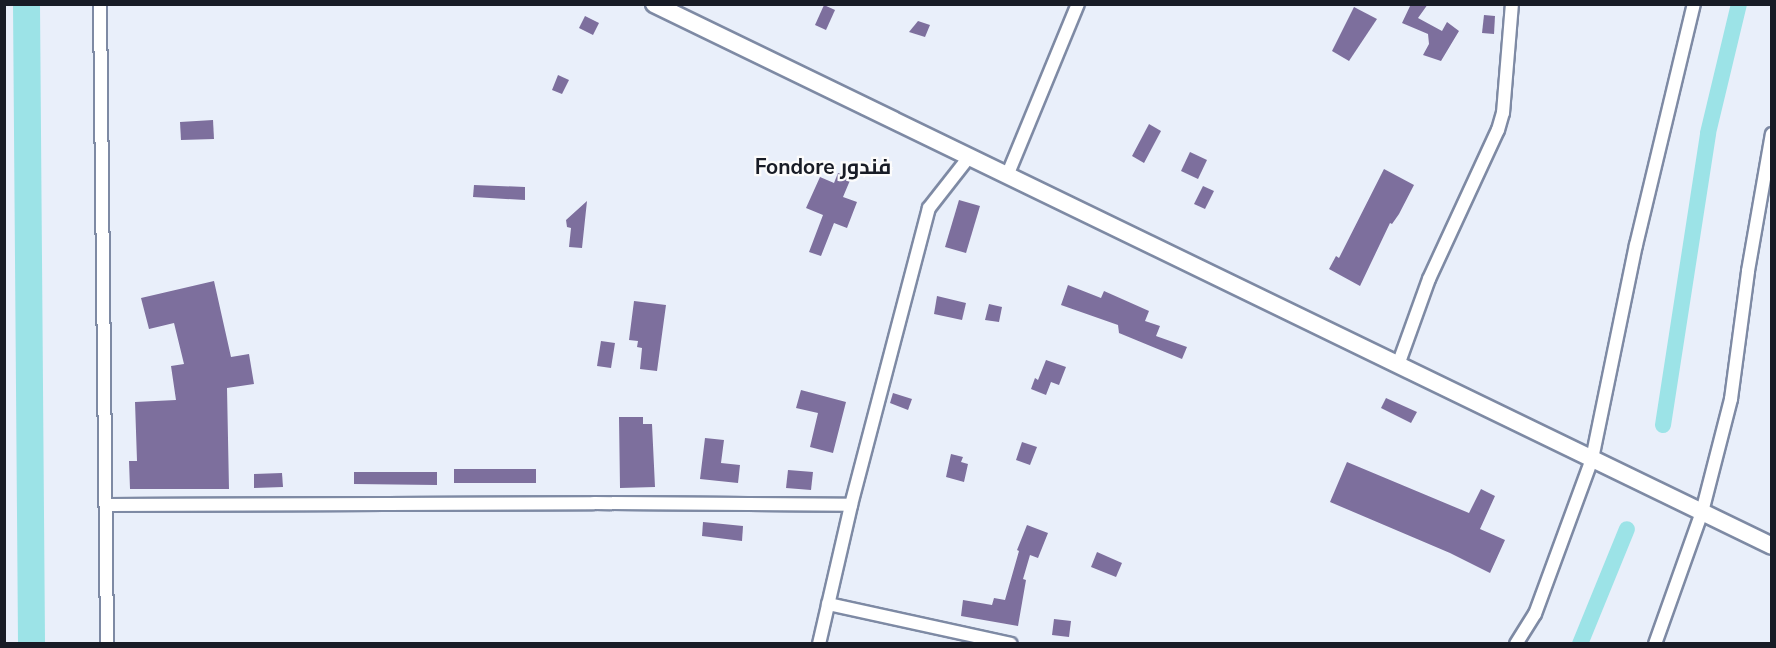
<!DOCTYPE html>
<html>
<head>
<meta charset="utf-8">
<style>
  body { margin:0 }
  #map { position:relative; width:1776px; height:648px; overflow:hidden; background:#e9effa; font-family:"Nunito Sans",Cairo,sans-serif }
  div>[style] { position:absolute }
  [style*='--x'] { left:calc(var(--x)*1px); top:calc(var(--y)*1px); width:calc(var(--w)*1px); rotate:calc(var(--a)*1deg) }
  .canal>* { height:16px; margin:-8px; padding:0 8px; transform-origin:8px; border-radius:8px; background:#9ce3e7 }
  .river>* { height:27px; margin:-13.5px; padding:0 13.5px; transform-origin:13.5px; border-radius:13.5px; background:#9ce3e7 }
  .building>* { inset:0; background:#7d6f9d }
  .roads { filter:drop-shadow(2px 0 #7e8aa4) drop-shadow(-2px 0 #7e8aa4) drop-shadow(0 2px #7e8aa4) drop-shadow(0 -2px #7e8aa4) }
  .minor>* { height:12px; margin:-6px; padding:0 6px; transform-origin:6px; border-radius:6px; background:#fff }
  .secondary>* { height:16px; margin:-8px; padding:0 8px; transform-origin:8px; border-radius:8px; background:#fff }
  span { translate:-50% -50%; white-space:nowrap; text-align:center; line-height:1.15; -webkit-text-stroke:4.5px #fcfcfc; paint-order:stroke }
  .neighbourhood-label { font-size:21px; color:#181c26; font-weight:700 }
  .frame { position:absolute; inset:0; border:6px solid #181c26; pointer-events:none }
</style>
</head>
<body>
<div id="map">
  <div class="canal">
    <div style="--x:1663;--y:425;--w:295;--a:-81.2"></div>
    <div style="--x:1708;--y:133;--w:133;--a:-76.5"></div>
    <div style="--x:1580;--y:644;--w:124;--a:-67.8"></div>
  </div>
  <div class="river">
    <div style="--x:26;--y:4;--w:640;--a:89.55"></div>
  </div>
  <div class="building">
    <div style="clip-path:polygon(1411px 4px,1428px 4px,1418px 18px,1442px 31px,1447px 22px,1459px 31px,1441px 61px,1423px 55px,1429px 44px,1428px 34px,1402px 23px)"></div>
    <div style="clip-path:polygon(824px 5px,835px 10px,826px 30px,815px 25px)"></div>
    <div style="clip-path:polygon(1354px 7px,1377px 19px,1349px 61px,1332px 51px)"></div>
    <div style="clip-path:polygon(1484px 15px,1495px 16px,1494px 34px,1482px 33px)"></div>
    <div style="clip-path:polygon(585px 16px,599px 23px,593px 35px,579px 28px)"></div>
    <div style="clip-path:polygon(918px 21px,930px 25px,925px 37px,909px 32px)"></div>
    <div style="clip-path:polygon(558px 75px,569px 80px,562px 94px,552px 90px)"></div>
    <div style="clip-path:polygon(213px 120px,214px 139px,181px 140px,180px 122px)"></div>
    <div style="clip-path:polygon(1149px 124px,1161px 131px,1144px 163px,1132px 156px)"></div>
    <div style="clip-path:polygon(1190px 152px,1207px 160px,1198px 179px,1181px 171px)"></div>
    <div style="clip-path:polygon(1384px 169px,1414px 185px,1399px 214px,1392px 224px,1390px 223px,1360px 286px,1329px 269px,1336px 256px,1339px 258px)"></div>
    <div style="clip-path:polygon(838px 173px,851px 178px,843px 197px,857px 202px,847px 228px,834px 223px,821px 256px,809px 252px,823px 215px,806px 208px,820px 177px,834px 183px)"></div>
    <div style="clip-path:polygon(474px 185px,525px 187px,525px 200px,473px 197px)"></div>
    <div style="clip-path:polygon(1203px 186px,1214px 191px,1205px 209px,1194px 204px)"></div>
    <div style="clip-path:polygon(959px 200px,980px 206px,966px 253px,945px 247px)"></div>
    <div style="clip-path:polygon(587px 201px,582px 248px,569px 247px,571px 228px,567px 227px,566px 220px)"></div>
    <div style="clip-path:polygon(214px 281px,231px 357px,249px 354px,254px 384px,227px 388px,229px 489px,130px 489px,129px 461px,137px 461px,135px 402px,176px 400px,171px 366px,184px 364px,174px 323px,149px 329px,141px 298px)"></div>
    <div style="clip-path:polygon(1068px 285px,1101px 298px,1104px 291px,1149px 311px,1145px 321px,1160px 326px,1156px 336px,1187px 347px,1182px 359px,1119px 333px,1118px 325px,1061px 305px)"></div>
    <div style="clip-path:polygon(937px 296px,966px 303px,962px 320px,934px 314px)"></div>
    <div style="clip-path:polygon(634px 301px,666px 305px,657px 371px,640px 369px,642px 348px,637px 347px,638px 341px,629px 340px)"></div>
    <div style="clip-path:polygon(989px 304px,1002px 307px,999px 322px,985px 320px)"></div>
    <div style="clip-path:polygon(601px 341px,615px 343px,611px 368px,597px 366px)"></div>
    <div style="clip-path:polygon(1046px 360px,1066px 367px,1059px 385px,1051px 382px,1046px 395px,1031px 389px,1035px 378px,1038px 380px)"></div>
    <div style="clip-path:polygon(801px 390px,846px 402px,833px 453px,810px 447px,818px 413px,796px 408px)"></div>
    <div style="clip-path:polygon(893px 393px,912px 399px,908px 410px,890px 403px)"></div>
    <div style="clip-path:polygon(1386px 398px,1417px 412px,1411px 423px,1381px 408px)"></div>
    <div style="clip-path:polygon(619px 417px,643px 417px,643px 424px,652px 424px,655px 487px,620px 488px)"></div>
    <div style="clip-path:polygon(705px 438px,724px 440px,721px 463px,740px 465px,738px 483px,700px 479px)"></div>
    <div style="clip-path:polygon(1022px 442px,1037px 447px,1030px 465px,1016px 460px)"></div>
    <div style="clip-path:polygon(951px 454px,963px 457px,961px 462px,968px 464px,964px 482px,946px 477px)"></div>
    <div style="clip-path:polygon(1347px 462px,1469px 513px,1481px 489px,1495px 496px,1480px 529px,1505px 540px,1490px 573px,1450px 553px,1330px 502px)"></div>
    <div style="clip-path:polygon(454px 469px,536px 469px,536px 483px,454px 483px)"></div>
    <div style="clip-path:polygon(788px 470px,813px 472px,811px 490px,786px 488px)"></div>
    <div style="clip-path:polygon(354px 472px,437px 472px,437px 485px,354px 484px)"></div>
    <div style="clip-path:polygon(282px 473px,283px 487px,254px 488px,254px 474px)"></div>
    <div style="clip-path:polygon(703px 522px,743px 526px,742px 541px,702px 536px)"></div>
    <div style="clip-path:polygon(1027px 525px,1048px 533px,1038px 558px,1030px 555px,1023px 579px,1026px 580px,1018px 626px,961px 616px,963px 600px,992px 605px,994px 598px,1005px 600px,1019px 551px,1017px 550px)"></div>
    <div style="clip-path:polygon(1097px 552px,1122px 563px,1116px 577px,1091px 567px)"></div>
    <div style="clip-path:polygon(1054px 619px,1071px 621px,1069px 637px,1052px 635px)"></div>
  </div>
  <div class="roads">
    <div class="minor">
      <div style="--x:100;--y:4;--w:640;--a:89.37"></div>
      <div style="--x:1007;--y:176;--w:186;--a:-67.6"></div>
      <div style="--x:1398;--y:365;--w:91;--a:-70.2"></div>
      <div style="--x:1429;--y:279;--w:164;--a:-65.2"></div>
      <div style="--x:1498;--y:130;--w:18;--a:-74"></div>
      <div style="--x:1503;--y:113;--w:109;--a:-85.3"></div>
      <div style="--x:108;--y:505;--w:486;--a:-0.2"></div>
      <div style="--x:594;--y:503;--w:257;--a:0.4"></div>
      <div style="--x:828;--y:604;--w:187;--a:12.3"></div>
      <div style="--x:819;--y:644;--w:143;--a:-77"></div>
      <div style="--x:851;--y:505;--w:307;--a:-75.3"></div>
      <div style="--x:929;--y:208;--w:65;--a:-51.9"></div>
      <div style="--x:1516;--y:644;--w:36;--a:-58"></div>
      <div style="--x:1535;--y:614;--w:165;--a:-69.8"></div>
      <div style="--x:1592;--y:459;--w:218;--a:-78.4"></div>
      <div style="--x:1636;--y:245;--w:248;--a:-76.5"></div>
      <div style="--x:1655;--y:644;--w:140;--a:-70.4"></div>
      <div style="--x:1702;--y:512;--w:117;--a:-75.6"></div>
      <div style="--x:1731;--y:399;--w:129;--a:-82.4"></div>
      <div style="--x:1748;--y:271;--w:139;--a:-80.1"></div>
    </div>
    <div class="secondary">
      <div style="--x:654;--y:4;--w:1242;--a:25.86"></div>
    </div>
  </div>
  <div class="neighbourhood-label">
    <span style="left:823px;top:167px">Fondore فندور</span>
  </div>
  <div class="frame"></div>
</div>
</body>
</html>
